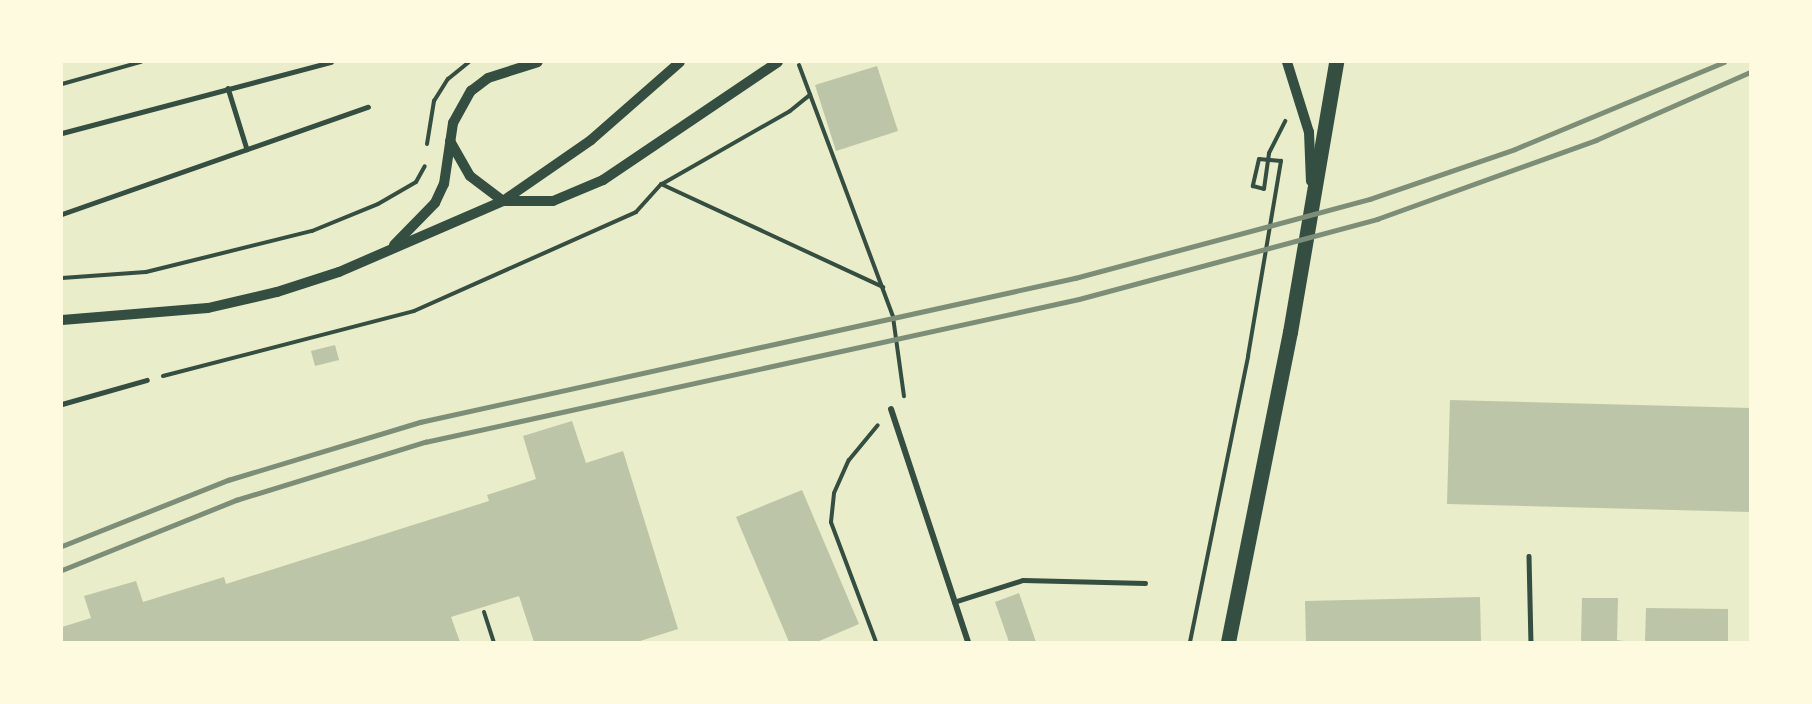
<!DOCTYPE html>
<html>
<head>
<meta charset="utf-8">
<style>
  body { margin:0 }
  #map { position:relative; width:1812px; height:704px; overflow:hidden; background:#e9edc9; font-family:"Source Sans 3",sans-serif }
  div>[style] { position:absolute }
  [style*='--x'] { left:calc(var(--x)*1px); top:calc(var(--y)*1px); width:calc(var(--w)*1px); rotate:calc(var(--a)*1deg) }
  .building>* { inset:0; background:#bcc5a7 }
  .path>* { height:4px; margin:-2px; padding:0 2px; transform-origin:2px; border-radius:2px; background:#344e41 }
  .service>* { height:4.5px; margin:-2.25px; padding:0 2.25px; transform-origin:2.25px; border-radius:2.25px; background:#344e41 }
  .minor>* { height:6px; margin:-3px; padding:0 3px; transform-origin:3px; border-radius:3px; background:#344e41 }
  .tertiary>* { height:10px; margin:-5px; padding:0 5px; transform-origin:5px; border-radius:5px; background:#344e41 }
  .primary>* { height:15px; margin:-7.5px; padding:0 7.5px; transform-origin:7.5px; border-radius:7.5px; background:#344e41 }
  .rail>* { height:4.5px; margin:-2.25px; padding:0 2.25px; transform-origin:2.25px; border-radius:2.25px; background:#7c8e77 }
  span { translate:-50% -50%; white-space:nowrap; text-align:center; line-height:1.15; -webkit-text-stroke:6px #fefae0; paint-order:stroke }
  .frame { position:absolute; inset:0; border:63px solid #fefae0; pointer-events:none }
</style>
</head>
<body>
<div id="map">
  <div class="building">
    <div style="clip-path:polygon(877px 66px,898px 131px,836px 151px,815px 85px)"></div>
    <div style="clip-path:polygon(335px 345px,339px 360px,315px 366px,311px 351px)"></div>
    <div style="clip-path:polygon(1450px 400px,1750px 408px,1750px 512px,1447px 504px)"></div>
    <div style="clip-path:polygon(572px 421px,586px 463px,623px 451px,678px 629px,637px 642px,534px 642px,519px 596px,451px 617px,460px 642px,62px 642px,62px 627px,91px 618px,84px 596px,136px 581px,143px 602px,224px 577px,226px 584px,489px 501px,487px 495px,536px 479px,523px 436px)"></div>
    <div style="clip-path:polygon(802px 490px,859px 624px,817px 642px,789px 642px,736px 517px)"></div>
    <div style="clip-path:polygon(1019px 593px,1036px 642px,1009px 642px,995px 602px)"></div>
    <div style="clip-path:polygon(1480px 597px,1481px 642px,1306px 642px,1305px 601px)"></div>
    <div style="clip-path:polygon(1582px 598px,1618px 598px,1617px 640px,1631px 642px,1581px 642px)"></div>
    <div style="clip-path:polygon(1646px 608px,1728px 609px,1728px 642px,1645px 642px)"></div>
  </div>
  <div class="path">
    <div style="--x:799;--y:65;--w:269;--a:69.5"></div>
    <div style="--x:893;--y:317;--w:80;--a:82.1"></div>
    <div style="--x:62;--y:84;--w:82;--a:-15.6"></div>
    <div style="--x:427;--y:144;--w:44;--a:-80.8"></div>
    <div style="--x:434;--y:101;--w:26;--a:-58"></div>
    <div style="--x:448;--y:79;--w:27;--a:-39"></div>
    <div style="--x:662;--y:184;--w:147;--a:-29.7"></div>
    <div style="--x:790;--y:111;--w:26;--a:-39"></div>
    <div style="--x:62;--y:278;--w:84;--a:-4.1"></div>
    <div style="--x:146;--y:272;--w:171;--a:-13.9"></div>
    <div style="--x:312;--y:231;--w:71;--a:-22.2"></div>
    <div style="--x:378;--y:204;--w:44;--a:-30.1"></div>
    <div style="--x:416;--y:182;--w:18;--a:-61"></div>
    <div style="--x:163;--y:376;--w:259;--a:-14.5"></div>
    <div style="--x:414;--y:311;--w:243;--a:-24"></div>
    <div style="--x:636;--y:212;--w:38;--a:-48"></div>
    <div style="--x:661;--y:184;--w:245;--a:24.9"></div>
    <div style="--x:484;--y:612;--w:32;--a:72"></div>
    <div style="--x:876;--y:642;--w:128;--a:-110.6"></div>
    <div style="--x:831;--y:522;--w:29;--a:-84"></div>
    <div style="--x:834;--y:493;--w:36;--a:-66"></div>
    <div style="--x:849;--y:460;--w:45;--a:-50.4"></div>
    <div style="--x:1190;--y:642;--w:292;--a:-78.5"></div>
    <div style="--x:1248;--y:356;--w:198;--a:-80.4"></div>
    <div style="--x:1281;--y:161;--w:22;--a:-175"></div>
    <div style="--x:1259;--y:159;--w:28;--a:103"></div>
    <div style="--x:1253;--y:186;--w:11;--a:15"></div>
    <div style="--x:1264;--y:189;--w:36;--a:-82"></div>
    <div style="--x:1269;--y:153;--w:36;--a:-63"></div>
  </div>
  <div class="service">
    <div style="--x:228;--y:88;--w:64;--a:72.7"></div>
    <div style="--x:62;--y:133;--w:278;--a:-14.8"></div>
    <div style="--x:62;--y:214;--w:324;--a:-19.3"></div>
    <div style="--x:62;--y:404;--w:88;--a:-15.8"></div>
    <div style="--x:1529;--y:556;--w:86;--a:88.7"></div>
    <div style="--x:954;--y:602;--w:72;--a:-17.7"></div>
    <div style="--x:1023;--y:580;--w:122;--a:1.4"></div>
  </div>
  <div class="minor">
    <div style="--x:891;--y:409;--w:245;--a:71.7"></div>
  </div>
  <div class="tertiary">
    <div style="--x:1287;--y:62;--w:73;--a:72.6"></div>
    <div style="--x:1309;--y:132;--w:49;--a:87.7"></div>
    <div style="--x:450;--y:141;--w:40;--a:60.3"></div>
    <div style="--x:470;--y:176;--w:41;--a:37.1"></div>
    <div style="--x:503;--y:201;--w:50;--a:0"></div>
    <div style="--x:553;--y:201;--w:54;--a:-22.8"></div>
    <div style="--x:603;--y:180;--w:211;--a:-34"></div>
    <div style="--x:394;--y:245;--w:59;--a:-45.7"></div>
    <div style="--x:435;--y:203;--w:21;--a:-65"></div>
    <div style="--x:444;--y:184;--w:62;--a:-81.6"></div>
    <div style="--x:453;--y:123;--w:37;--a:-61"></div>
    <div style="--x:471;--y:91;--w:21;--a:-37"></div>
    <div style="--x:488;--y:78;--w:52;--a:-17.7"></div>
    <div style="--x:62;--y:320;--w:146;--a:-4.7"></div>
    <div style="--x:208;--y:308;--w:71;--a:-13.1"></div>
    <div style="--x:277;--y:292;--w:65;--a:-17.9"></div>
    <div style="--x:339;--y:272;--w:179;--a:-23.4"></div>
    <div style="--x:503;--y:201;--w:107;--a:-34.7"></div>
    <div style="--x:591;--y:140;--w:118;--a:-41.2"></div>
  </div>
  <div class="primary">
    <div style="--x:1228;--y:642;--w:316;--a:-78.7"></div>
    <div style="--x:1290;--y:332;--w:274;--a:-80.3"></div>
  </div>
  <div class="rail">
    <div style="--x:62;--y:546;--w:179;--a:-21.7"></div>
    <div style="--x:228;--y:480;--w:201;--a:-16.8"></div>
    <div style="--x:420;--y:422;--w:671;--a:-12.4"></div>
    <div style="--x:1075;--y:278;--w:305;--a:-15"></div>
    <div style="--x:1370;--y:199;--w:153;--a:-19"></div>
    <div style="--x:1515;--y:149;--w:226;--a:-22.6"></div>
    <div style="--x:62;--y:570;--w:188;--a:-21.9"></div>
    <div style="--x:236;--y:500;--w:198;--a:-17.1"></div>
    <div style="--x:425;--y:442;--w:669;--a:-12.33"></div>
    <div style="--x:1079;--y:299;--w:309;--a:-15"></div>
    <div style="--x:1377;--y:219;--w:233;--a:-19.8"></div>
    <div style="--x:1596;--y:140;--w:168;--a:-23.8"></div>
  </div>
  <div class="frame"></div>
</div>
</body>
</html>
